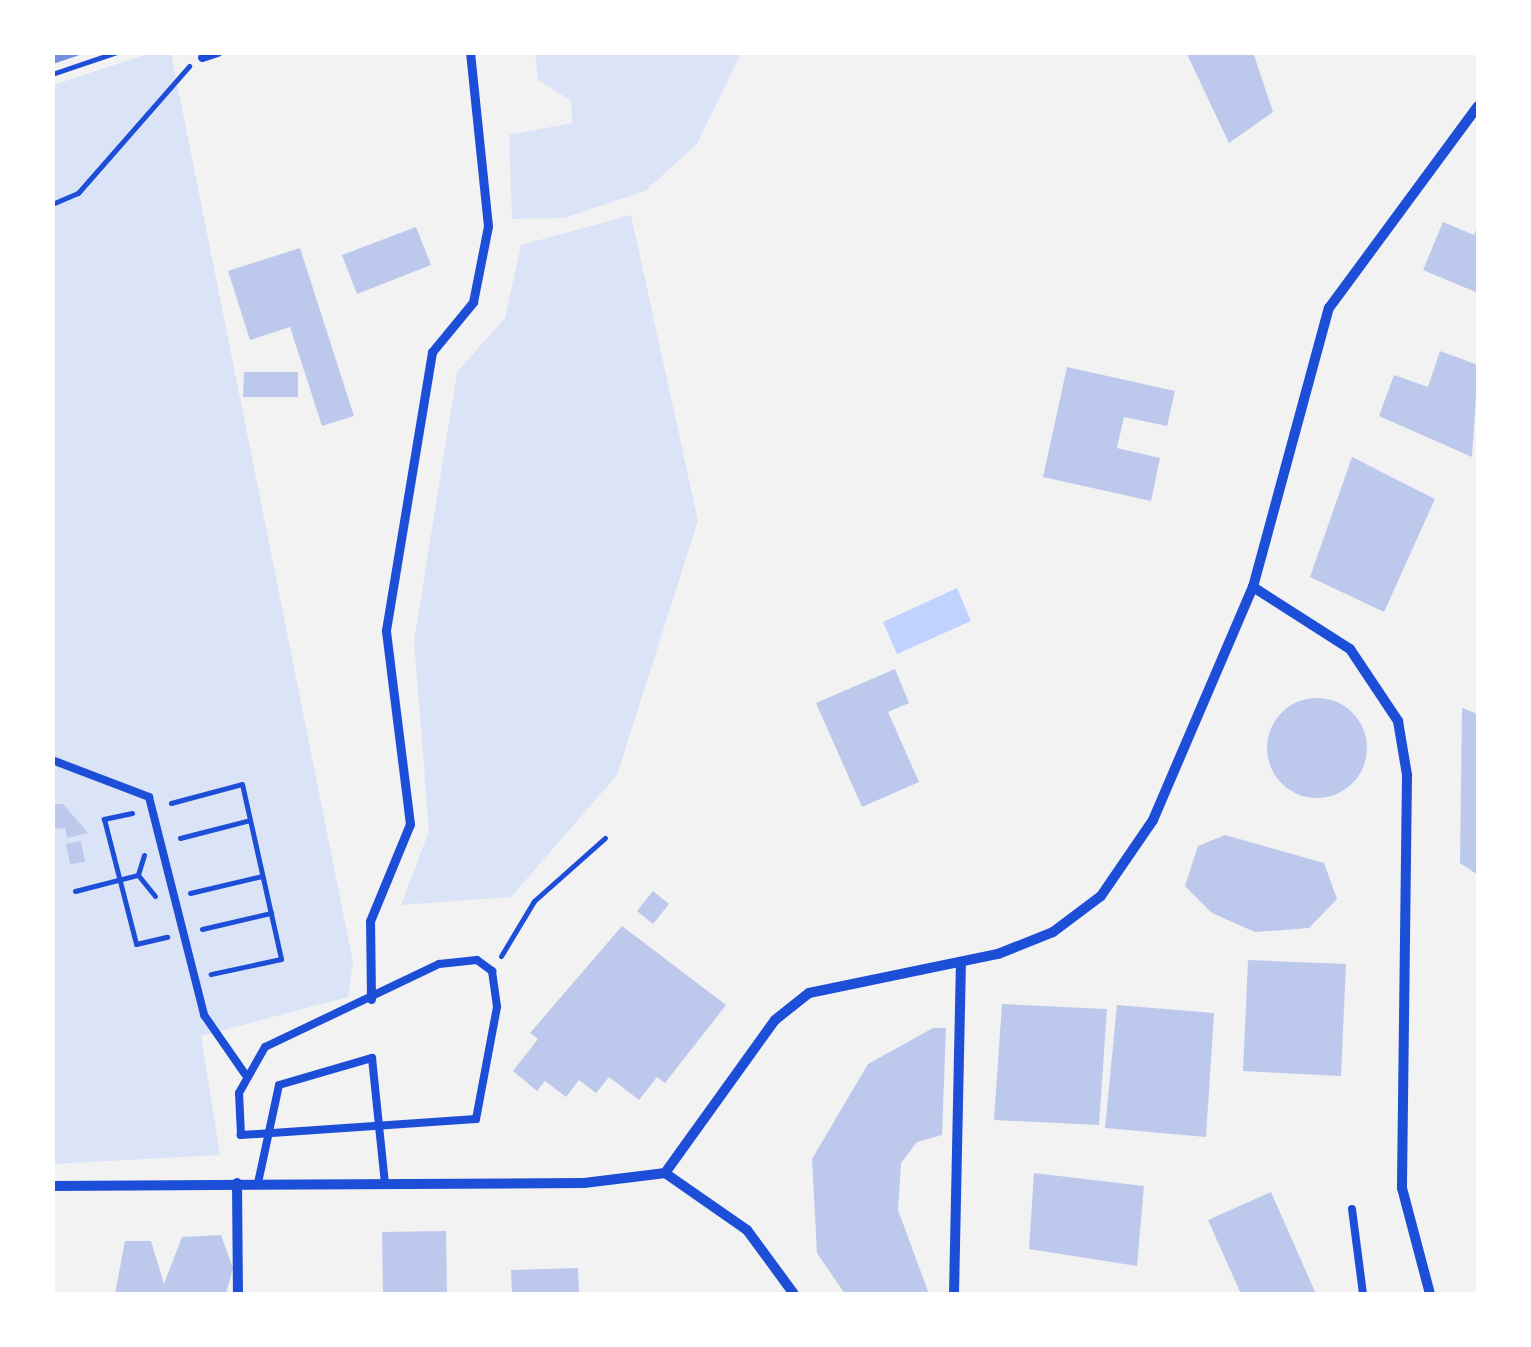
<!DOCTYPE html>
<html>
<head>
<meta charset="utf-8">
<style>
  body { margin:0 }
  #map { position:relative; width:1531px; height:1347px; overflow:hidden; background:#f2f2f2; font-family:"Public Sans",sans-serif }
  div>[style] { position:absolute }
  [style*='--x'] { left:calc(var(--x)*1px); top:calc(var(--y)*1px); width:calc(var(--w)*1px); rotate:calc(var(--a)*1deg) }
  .green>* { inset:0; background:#dbe4f7 }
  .water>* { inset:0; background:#bfd3fe }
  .building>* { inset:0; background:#bdc9ec }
  .round { border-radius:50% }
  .path>* { height:5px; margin:-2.5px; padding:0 2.5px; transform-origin:2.5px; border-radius:2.5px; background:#1d4ed8 }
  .service>* { height:8px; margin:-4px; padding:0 4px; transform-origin:4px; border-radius:4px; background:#1d4ed8 }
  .pedestrian>* { height:9px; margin:-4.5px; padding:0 4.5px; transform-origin:4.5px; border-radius:4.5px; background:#1d4ed8 }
  .minor>* { height:10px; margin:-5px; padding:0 5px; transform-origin:5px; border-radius:5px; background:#1d4ed8 }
  .rail>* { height:8px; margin:-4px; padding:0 4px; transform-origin:4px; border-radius:4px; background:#7290e2 }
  span { translate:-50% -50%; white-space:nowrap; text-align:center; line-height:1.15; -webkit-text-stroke:10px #fff; paint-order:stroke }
  .frame { position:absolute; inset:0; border:55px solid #fff; pointer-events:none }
</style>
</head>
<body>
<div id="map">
  <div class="green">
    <div style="clip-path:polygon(151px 53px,171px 53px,353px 962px,348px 997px,201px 1036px,220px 1155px,53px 1164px,53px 85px)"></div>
    <div style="clip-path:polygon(535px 53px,535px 52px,741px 53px,697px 144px,645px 191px,564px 218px,512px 219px,509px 135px,572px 123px,571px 101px,538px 80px)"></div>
    <div style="clip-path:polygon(631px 215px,698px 521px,617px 775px,511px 897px,401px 905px,429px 831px,414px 641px,457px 372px,505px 318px,521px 245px)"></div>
  </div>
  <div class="water">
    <div style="clip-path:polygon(957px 588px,971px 621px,897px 654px,883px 622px)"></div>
  </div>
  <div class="building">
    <div style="clip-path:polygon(1186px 52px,1253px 52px,1273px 112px,1229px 143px)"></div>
    <div style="clip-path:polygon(1443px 222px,1474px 235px,1478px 224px,1478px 293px,1423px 270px)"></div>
    <div style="clip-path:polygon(416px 227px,431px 265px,357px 294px,342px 255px)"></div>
    <div style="clip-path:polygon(300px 248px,354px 416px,322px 426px,290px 327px,250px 340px,228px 271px)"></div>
    <div style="clip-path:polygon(1440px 351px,1478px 365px,1472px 457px,1379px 416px,1394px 375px,1428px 387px)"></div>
    <div style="clip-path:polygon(1067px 367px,1175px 391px,1167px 426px,1124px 417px,1117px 448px,1160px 458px,1151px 501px,1043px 477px)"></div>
    <div style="clip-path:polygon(244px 372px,298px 372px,298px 397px,243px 397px)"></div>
    <div style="clip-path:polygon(1352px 457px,1435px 499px,1384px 612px,1310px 577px)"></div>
    <div style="clip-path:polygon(895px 669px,909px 703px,888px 712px,919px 782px,862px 807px,816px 703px)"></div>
    <div class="round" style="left:1267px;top:698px;width:100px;height:100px"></div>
    <div style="clip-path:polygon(1462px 708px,1478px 714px,1478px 875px,1460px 863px)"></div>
    <div style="clip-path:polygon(52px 804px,63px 804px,88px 833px,67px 838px,65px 828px,52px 829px)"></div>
    <div style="clip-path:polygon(1225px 835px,1324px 863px,1337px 899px,1309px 928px,1255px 932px,1212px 913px,1185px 886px,1198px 846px)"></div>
    <div style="clip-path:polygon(81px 841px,85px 862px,70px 864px,66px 844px)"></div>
    <div style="clip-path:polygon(653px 891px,669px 904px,653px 924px,637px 911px)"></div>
    <div style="clip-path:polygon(622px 926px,726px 1005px,665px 1083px,657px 1077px,639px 1100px,609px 1077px,596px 1093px,579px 1080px,566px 1097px,545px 1081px,537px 1091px,513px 1071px,538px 1039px,530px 1033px)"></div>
    <div style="clip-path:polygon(1248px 960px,1346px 964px,1341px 1076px,1243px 1071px)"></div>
    <div style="clip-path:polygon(1002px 1004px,1107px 1009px,1099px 1125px,994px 1120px)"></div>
    <div style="clip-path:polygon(1117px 1005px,1214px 1013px,1206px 1137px,1105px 1128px)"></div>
    <div style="clip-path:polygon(933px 1028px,946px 1028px,942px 1135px,917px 1142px,901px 1163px,898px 1210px,929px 1294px,845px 1294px,817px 1253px,812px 1159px,868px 1064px)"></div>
    <div style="clip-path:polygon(1034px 1173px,1144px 1186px,1137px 1266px,1029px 1249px)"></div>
    <div style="clip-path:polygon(1271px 1192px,1316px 1294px,1241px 1294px,1208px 1220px)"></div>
    <div style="clip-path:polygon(446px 1231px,447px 1294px,383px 1294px,382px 1232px)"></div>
    <div style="clip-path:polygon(221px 1235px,233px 1268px,226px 1294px,115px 1294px,125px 1241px,151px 1241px,164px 1284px,182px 1237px)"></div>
    <div style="clip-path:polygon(578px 1268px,579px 1294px,512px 1294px,511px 1270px)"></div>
  </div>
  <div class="path">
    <div style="--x:52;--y:74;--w:69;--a:-18.7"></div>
    <div style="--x:52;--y:204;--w:28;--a:-23"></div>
    <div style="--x:78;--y:193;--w:169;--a:-48.8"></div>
    <div style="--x:171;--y:803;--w:73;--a:-15"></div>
    <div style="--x:242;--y:784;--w:179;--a:77.4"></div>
    <div style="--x:281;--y:959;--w:72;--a:167.9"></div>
    <div style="--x:132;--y:813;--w:29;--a:168"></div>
    <div style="--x:104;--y:819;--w:129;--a:75.6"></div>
    <div style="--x:136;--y:944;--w:32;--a:-13"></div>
    <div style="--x:180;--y:838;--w:72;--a:-14.4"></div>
    <div style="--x:144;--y:855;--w:21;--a:107"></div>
    <div style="--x:138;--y:875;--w:27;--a:51"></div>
    <div style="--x:75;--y:891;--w:65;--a:-14.3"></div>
    <div style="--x:190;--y:893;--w:74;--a:-13.3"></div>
    <div style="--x:202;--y:929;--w:71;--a:-13.1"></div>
    <div style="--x:501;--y:956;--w:64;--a:-59"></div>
    <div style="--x:534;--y:901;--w:95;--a:-41.6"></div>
  </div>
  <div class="service">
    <div style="--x:52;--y:760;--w:104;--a:20.9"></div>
    <div style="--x:149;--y:797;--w:225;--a:75.8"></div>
    <div style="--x:204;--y:1015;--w:72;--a:55.2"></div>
    <div style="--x:477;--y:960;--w:19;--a:36"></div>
    <div style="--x:492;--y:971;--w:36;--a:82"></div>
    <div style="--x:497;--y:1007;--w:114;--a:100.6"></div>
    <div style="--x:476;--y:1119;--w:236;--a:176.1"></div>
    <div style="--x:241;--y:1135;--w:42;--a:-92.7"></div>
    <div style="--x:239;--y:1093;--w:53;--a:-60.5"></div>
    <div style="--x:265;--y:1047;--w:193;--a:-25.5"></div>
    <div style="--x:439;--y:964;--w:38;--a:-6"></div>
    <div style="--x:258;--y:1183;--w:100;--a:-77.9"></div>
    <div style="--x:279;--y:1085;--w:97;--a:-16.2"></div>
    <div style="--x:372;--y:1058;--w:126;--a:84.1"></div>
    <div style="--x:1352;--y:1209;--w:86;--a:82.6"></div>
  </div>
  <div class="pedestrian">
    <div style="--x:202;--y:57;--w:16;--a:-18"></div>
    <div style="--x:371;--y:999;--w:78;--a:-90.7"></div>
    <div style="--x:370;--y:921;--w:105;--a:-67.6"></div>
    <div style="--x:410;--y:824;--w:195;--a:-97.1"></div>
    <div style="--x:386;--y:630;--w:282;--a:-80.6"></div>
    <div style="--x:432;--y:352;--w:65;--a:-50.6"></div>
    <div style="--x:473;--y:302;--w:77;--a:-78.8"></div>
    <div style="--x:488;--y:226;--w:175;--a:-95.9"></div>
  </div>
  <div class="minor">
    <div style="--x:1253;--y:587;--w:115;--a:32.6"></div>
    <div style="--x:1350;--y:649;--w:87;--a:56.3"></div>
    <div style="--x:1398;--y:721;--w:55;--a:80.5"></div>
    <div style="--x:1407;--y:775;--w:413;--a:90.7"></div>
    <div style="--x:1402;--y:1188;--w:110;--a:75.2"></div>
    <div style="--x:665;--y:1173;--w:188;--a:-54.3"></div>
    <div style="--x:775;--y:1020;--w:43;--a:-38.5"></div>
    <div style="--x:809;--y:993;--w:193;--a:-11.7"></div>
    <div style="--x:998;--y:954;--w:59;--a:-21.8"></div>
    <div style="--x:1053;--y:932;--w:60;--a:-36.9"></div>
    <div style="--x:1101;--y:896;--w:92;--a:-55.6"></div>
    <div style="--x:1153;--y:820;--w:254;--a:-66.8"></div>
    <div style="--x:1253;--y:587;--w:289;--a:-74.8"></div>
    <div style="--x:1329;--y:308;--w:251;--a:-53.6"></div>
    <div style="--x:665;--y:1173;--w:100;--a:34.8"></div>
    <div style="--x:747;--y:1230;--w:79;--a:53.7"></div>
    <div style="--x:237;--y:1183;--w:111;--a:89.5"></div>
    <div style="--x:52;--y:1186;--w:532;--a:-0.32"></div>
    <div style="--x:584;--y:1183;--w:82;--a:-7"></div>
    <div style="--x:954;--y:1294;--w:332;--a:-88.8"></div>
  </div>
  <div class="rail">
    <div style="--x:52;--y:60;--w:25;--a:-18"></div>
  </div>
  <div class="frame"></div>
</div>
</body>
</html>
